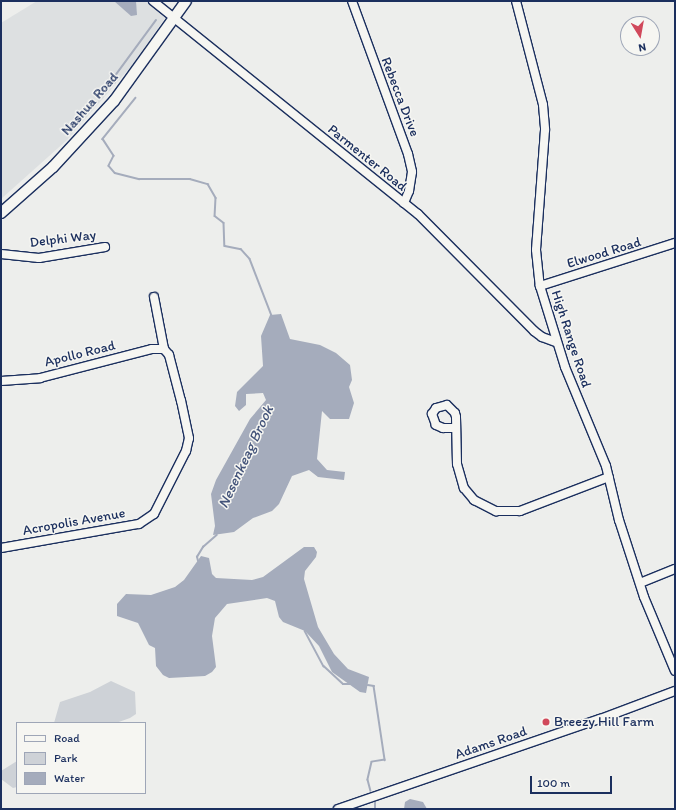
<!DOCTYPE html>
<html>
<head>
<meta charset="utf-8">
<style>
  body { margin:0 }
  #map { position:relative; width:676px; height:810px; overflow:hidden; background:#edeeec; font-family:Itim,sans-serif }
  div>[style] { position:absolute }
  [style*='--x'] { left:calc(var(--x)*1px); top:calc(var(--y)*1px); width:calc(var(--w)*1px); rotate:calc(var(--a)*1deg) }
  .built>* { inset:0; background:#dde0e1 }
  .green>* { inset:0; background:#ced2d7 }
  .water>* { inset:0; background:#a5acbc }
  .stream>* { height:1.5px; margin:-0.75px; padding:0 0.75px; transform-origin:0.75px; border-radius:0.75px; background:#a5acbc }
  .roads { filter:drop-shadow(1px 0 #1b2f5e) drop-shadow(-1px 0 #1b2f5e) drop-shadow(0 1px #1b2f5e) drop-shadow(0 -1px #1b2f5e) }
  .minor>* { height:8px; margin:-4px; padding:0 4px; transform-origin:4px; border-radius:4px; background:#f6f6f2 }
  .major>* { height:10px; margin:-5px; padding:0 5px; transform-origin:5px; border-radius:5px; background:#f6f6f2 }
  .dots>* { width:11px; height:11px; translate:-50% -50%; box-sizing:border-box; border:2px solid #f6f6f2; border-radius:50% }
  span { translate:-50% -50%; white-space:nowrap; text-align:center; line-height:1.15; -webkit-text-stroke:3px #f6f6f2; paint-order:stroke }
  .street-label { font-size:14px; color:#1b2f5e }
  .poi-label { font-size:14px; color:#1b2f5e }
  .left { translate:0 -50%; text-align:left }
  .water-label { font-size:15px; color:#44547a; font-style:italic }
  .frame { position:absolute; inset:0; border:2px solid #1b2f5e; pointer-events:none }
  .legend { position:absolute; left:16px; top:722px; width:130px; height:72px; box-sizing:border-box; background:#f6f6f2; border:1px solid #9ea6b7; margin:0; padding:5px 7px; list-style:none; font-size:12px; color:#1b2f5e }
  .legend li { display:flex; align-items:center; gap:8px; height:20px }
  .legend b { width:20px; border:1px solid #9ea6b7 }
  .north { position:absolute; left:620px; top:16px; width:40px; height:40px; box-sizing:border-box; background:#f6f6f2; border:1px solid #9ea6b7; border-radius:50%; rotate:169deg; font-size:11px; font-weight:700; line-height:16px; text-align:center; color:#1b2f5e }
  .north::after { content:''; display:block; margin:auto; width:14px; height:18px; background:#d1495b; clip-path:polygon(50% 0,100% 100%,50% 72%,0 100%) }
  .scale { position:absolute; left:530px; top:776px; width:82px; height:18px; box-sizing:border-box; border:2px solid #1b2f5e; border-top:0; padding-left:5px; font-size:12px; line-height:14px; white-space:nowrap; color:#1b2f5e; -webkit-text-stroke:3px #f6f6f2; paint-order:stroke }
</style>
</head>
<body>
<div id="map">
  <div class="built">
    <div style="clip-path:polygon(37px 1px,145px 1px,165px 18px,133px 64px,67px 140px,1px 199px,1px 23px)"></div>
  </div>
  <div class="green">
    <div style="clip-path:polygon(111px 681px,135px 692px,136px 714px,130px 718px,116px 723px,54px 723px,60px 702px,90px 692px)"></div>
    <div style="clip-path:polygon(17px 761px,17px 787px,13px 788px,1px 779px,1px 771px)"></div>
  </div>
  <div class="water">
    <div style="clip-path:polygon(114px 1px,136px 1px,137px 15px,131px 16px)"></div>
    <div style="clip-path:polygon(281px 314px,290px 339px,320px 345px,336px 353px,350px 365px,352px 380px,349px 387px,354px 403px,349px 419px,330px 419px,322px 411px,317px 459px,327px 470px,345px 472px,344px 480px,318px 477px,309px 470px,292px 476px,279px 504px,272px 511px,253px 518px,234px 532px,213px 535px,215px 526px,211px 494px,216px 480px,250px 419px,266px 400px,263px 393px,246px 394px,246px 405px,239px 411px,235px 406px,237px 392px,263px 366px,261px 336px,270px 315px)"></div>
    <div style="clip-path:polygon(304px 547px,314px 547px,317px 552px,316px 557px,305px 571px,304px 579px,318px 627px,334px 654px,348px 669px,369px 677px,366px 693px,360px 692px,332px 672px,319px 646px,305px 631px,283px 622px,279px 617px,275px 601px,267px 598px,227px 604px,215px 618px,212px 636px,216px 667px,212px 672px,205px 676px,169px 678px,163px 675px,156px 666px,155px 648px,149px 645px,138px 623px,117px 616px,117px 604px,126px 594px,151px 595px,175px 587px,184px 580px,201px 556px,209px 558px,212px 574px,216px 578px,252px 580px,263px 577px)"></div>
    <div style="clip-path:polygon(410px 799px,423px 802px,427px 809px,404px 809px,405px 802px)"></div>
  </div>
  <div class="stream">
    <div style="--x:115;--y:83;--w:4;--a:-135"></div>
    <div style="--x:112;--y:80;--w:74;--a:-53.7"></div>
    <div style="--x:136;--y:98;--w:53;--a:128.8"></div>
    <div style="--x:103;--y:139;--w:20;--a:57"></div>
    <div style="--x:114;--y:156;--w:11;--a:117"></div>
    <div style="--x:109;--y:166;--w:9;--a:49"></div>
    <div style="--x:115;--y:173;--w:25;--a:14"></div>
    <div style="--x:139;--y:179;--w:51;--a:0"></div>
    <div style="--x:190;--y:179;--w:19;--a:16"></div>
    <div style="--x:208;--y:184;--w:16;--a:60"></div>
    <div style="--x:216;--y:198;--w:18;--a:93"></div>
    <div style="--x:215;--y:216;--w:11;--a:38"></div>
    <div style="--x:224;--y:223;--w:23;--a:88"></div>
    <div style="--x:225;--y:246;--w:16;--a:11"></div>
    <div style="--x:241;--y:249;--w:13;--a:48"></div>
    <div style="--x:250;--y:259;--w:61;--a:68.9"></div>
    <div style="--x:198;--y:561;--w:4;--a:-104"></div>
    <div style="--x:197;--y:557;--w:12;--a:-59"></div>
    <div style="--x:203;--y:547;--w:18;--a:-41"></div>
    <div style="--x:305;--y:631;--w:40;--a:62"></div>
    <div style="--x:324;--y:666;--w:26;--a:43"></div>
    <div style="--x:343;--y:684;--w:7;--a:0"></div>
    <div style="--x:368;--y:685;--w:6;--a:9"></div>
    <div style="--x:374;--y:686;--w:75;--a:81.5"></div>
    <div style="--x:385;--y:760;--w:13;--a:171"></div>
    <div style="--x:372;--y:762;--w:18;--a:103"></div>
    <div style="--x:368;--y:780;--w:11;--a:75"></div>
    <div style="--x:375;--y:809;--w:6;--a:-90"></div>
  </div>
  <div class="roads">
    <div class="minor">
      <div style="--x:153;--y:1;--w:340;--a:38.8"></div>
      <div style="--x:418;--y:214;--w:165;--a:45.2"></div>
      <div style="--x:534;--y:331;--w:10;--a:37"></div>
      <div style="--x:542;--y:337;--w:15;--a:20"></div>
      <div style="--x:352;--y:1;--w:163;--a:69.9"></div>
      <div style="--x:408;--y:154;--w:18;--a:77"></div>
      <div style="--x:412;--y:172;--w:19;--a:99"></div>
      <div style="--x:409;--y:191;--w:13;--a:113"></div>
      <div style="--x:516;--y:1;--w:107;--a:75.4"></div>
      <div style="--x:543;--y:105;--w:25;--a:85"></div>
      <div style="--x:545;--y:130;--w:120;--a:94.3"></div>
      <div style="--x:536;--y:250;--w:36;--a:84"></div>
      <div style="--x:540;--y:286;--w:85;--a:72.8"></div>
      <div style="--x:565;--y:367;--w:107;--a:67.5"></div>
      <div style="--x:606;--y:466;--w:56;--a:76.5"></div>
      <div style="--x:619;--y:520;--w:81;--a:72"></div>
      <div style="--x:644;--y:597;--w:80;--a:67.3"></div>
      <div style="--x:1;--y:254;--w:38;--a:6"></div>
      <div style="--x:39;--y:258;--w:67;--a:-9.5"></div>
      <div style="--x:540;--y:286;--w:142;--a:-17.7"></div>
      <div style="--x:154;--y:297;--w:53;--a:79.1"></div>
      <div style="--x:1;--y:381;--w:39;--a:-4"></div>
      <div style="--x:40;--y:378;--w:116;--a:-14.5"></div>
      <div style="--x:152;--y:349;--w:12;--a:0"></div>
      <div style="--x:456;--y:428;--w:13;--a:180"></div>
      <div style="--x:443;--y:428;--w:8;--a:-157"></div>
      <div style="--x:436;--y:425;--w:12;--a:-110"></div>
      <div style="--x:432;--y:414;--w:7;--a:-56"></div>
      <div style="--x:436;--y:408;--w:11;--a:-15"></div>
      <div style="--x:447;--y:405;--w:11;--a:45"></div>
      <div style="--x:455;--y:413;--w:4;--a:76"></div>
      <div style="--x:456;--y:417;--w:47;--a:88.8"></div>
      <div style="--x:457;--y:464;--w:25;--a:74"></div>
      <div style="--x:464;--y:488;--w:16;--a:50"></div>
      <div style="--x:474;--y:500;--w:25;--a:27"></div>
      <div style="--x:496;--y:511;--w:24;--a:0"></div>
      <div style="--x:520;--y:511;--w:95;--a:-20.9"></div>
      <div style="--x:1;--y:548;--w:140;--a:-9.9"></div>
      <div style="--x:139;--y:524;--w:18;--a:-34"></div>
      <div style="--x:154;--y:514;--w:71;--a:-63.1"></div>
      <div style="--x:186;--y:451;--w:13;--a:-77"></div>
      <div style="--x:189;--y:438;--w:38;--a:-102"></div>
      <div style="--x:181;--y:401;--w:48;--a:-104.6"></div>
      <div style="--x:169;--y:355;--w:8;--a:-130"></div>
      <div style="--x:640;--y:583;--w:38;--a:-22"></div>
      <div style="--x:338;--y:809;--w:277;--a:-19"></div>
      <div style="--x:600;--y:719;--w:80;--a:-20.5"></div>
    </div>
    <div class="major">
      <div style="--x:1;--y:213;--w:69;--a:-41.5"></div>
      <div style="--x:53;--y:167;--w:90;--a:-47.3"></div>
      <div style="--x:114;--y:101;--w:123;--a:-54.2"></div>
    </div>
  </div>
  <div class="dots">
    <div style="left:546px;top:722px;background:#d1495b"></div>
  </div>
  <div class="street-label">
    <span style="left:400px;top:97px;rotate:69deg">Rebecca Drive</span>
    <span style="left:90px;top:104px;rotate:-49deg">Nashua Road</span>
    <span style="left:367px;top:158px;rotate:39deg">Parmenter Road</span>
    <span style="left:63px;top:239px;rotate:-7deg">Delphi Way</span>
    <span style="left:604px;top:253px;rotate:-17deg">Elwood Road</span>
    <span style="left:571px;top:339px;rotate:72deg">High Range Road</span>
    <span style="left:80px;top:354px;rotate:-14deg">Apollo Road</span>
    <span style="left:74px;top:522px;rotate:-10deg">Acropolis Avenue</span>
    <span style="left:491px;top:743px;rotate:-19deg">Adams Road</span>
  </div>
  <div class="poi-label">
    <span class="left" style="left:554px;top:722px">Breezy Hill Farm</span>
  </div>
  <div class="water-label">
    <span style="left:246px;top:457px;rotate:-65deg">Nesenkeag Brook</span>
  </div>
  <div class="frame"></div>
  <ul class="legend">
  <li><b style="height:5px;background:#f6f6f2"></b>Road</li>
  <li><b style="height:11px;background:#ced2d7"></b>Park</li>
  <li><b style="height:11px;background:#a5acbc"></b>Water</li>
  </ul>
  <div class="north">N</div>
  <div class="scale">100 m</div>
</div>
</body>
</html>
